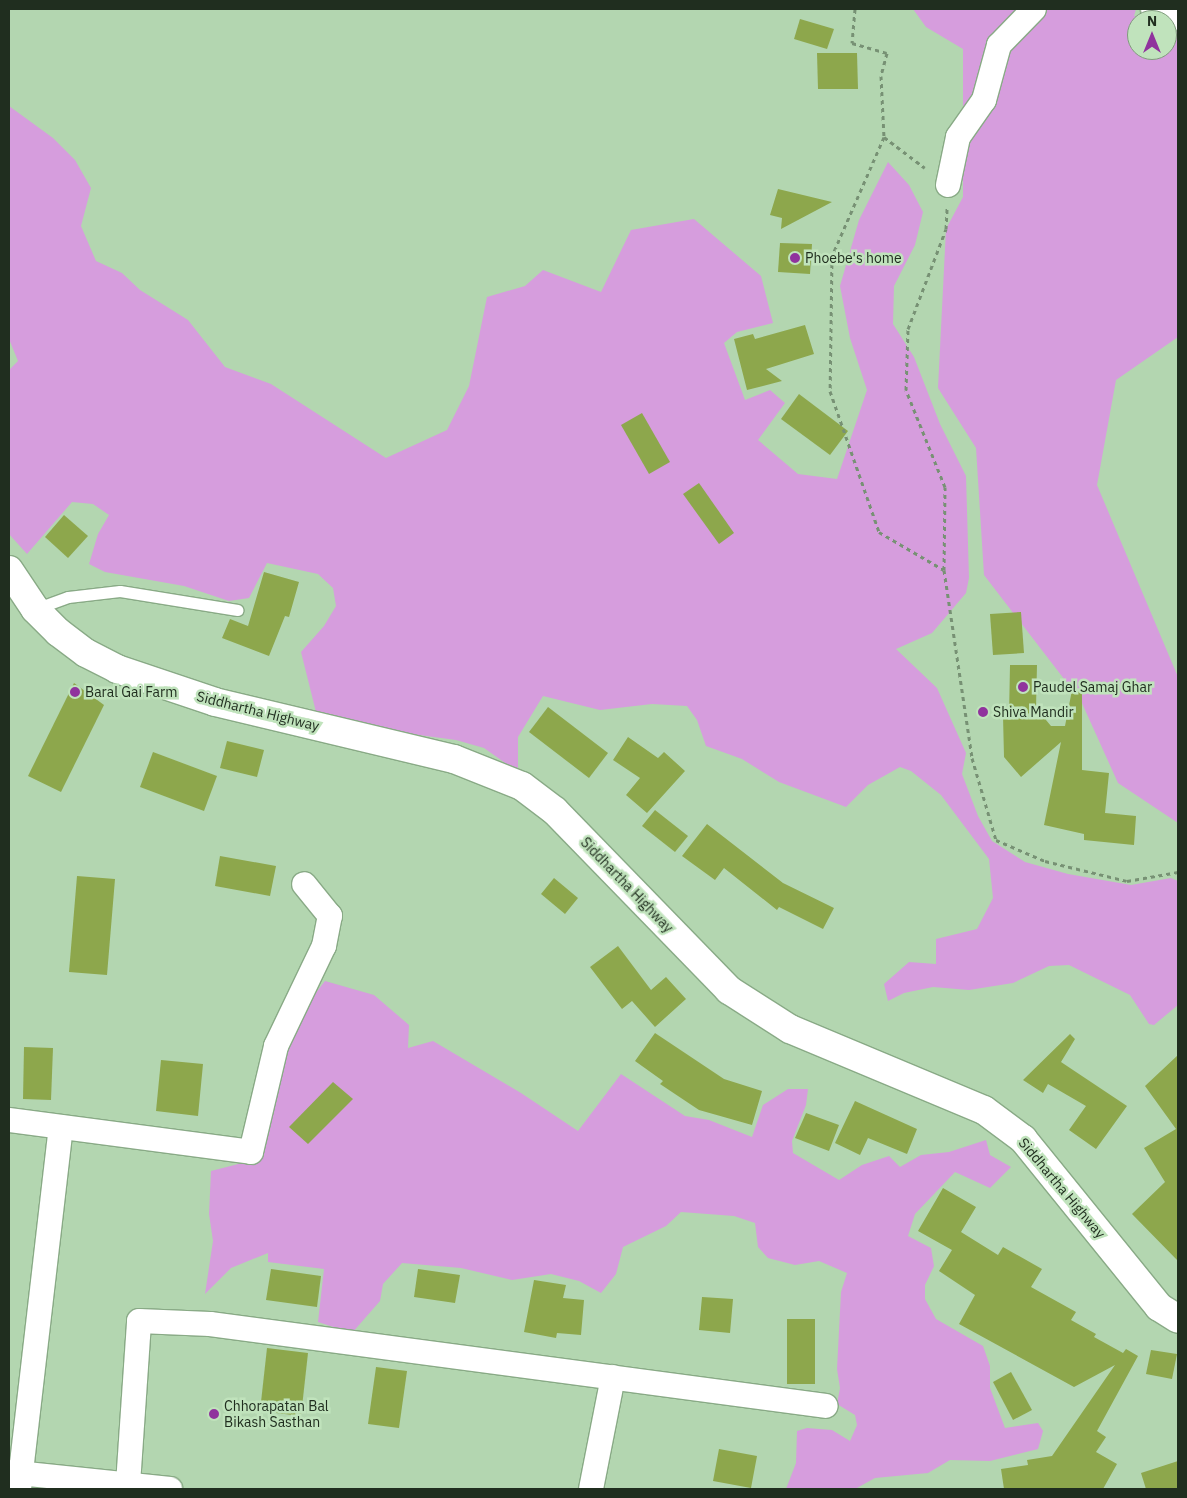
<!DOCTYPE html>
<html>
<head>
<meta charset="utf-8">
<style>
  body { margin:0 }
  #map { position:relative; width:1187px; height:1498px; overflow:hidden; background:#b3d6b0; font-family:"IBM Plex Sans",sans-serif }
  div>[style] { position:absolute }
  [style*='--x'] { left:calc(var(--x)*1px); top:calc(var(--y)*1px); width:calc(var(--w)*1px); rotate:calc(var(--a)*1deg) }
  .green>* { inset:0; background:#d69ddd }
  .building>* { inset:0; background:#8da74c }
  .path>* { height:3px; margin-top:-1.5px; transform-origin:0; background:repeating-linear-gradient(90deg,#779174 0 4px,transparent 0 8px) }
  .roads { filter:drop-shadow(1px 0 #89aa86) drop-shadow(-1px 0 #89aa86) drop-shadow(0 1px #89aa86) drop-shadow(0 -1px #89aa86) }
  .service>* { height:11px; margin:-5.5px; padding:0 5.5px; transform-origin:5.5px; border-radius:5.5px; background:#fff }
  .minor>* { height:24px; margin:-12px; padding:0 12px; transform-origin:12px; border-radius:12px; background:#fff }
  .trunk>* { height:28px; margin:-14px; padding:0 14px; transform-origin:14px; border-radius:14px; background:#fff }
  .dots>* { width:14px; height:14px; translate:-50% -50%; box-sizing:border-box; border:2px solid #c0e3bc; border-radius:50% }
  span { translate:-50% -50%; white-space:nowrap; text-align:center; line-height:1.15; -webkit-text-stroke:5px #c0e3bc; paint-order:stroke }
  .poi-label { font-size:14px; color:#202e1f }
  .left { translate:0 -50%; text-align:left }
  .street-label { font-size:14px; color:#202e1f }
  .frame { position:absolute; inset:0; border:10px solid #202e1f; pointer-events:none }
  .north { position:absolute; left:1127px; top:10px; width:50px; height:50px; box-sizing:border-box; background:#c0e3bc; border:1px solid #809b7d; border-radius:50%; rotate:0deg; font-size:14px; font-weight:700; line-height:20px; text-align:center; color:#202e1f }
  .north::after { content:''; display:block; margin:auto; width:18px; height:22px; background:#90339d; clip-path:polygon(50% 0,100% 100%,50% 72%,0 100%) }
</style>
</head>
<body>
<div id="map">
  <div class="green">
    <div style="clip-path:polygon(913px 9px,1136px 9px,1134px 16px,1160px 20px,1137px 20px,1137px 50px,1167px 50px,1167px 21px,1178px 23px,1178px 337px,1116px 380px,1097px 485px,1178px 677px,1178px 823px,1118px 783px,1081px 701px,984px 575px,976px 448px,938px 388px,946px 229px,963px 197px,963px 49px,926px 27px)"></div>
    <div style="clip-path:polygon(9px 106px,53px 138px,75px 160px,91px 188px,81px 226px,96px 261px,122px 273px,140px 290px,188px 320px,225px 367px,271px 384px,386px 458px,447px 430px,469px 386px,487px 297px,525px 286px,543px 270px,601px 292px,631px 230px,694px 219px,761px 276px,773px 323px,737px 332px,724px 343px,745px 400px,770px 390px,785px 403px,758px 440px,798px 474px,837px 479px,867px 390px,850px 338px,840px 286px,859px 220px,888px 162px,909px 185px,923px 212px,915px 245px,894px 286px,893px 324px,914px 357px,940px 424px,966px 476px,969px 578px,966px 593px,932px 633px,896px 649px,937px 688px,966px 753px,962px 774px,978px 816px,992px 841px,1025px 862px,1068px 874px,1131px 885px,1171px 878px,1178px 881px,1178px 1005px,1154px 1025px,1149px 1024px,1130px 995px,1069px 965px,1049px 966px,1013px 983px,969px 990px,933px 987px,904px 993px,888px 1001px,884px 984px,909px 962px,936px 964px,936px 939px,977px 929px,993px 898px,989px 859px,941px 795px,911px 771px,900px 767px,868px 785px,846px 807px,779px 782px,742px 759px,706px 746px,697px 720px,687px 706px,652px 704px,600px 710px,543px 696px,518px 737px,518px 772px,484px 748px,456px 740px,345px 725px,316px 712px,301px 652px,324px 626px,336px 606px,333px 588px,318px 574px,267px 563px,249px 598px,229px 601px,184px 586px,105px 572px,89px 564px,98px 534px,109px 515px,93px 504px,72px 502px,27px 554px,9px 534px,9px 370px,18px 361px,9px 339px)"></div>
    <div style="clip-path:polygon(325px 981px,374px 995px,409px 1025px,408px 1048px,433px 1041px,521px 1093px,578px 1131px,621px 1074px,685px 1116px,709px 1120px,752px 1137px,763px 1105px,788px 1089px,808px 1089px,806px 1105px,792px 1141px,793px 1153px,839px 1180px,862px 1165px,889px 1156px,900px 1167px,921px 1155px,949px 1152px,986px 1140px,990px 1155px,1011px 1167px,990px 1188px,955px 1172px,915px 1214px,908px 1236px,931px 1248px,934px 1266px,925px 1285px,925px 1299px,936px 1319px,983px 1346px,990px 1366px,990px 1388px,1005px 1428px,1038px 1423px,1043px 1431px,1038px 1449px,990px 1461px,950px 1460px,928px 1473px,875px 1478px,855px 1489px,786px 1489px,796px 1463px,797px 1431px,807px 1428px,832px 1430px,850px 1441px,857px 1425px,855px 1415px,837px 1404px,840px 1388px,837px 1369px,841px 1292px,847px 1273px,819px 1261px,795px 1265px,768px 1258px,758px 1247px,755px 1223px,734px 1216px,681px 1212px,666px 1226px,623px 1247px,616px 1274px,601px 1293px,579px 1281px,551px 1274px,512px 1280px,461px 1268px,402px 1263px,383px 1284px,380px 1301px,352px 1333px,318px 1322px,324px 1269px,268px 1262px,268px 1253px,231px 1268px,205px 1294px,213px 1241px,209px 1214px,211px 1171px,254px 1160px,297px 1017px)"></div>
  </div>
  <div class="building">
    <div style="clip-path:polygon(800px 19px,834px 29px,827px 49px,794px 39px)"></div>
    <div style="clip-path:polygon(817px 53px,857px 53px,858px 89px,818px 89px)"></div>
    <div style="clip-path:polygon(778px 189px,832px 202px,781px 229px,782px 218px,770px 215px)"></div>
    <div style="clip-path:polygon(780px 243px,812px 244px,810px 274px,778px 272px)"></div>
    <div style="clip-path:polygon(805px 325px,814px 354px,766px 369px,782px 381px,747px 390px,734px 339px,753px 334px,755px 339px)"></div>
    <div style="clip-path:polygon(799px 394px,848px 431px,830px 455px,781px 419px)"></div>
    <div style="clip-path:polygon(642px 413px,670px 462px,649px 474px,621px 425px)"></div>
    <div style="clip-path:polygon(699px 483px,734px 533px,719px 544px,683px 494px)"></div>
    <div style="clip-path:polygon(64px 515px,88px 536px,68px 558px,45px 537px)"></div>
    <div style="clip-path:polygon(264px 572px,299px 582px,289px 617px,285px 616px,269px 656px,222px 638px,230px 619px,248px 626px)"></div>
    <div style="clip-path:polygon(1021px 612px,1024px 653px,993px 655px,990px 614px)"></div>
    <div style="clip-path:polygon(1010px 665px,1037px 665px,1036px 708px,1051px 726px,1065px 726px,1072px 690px,1082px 691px,1082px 770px,1109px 773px,1105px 813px,1136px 816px,1134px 845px,1084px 840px,1084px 834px,1044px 825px,1061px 742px,1021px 777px,1004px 757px,1003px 716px,1009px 716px)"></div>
    <div style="clip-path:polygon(74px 683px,104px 705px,61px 792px,28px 776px)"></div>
    <div style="clip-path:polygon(548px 707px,608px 753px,589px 778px,529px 732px)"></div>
    <div style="clip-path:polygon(628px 737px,658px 758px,664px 752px,685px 771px,647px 813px,626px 795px,640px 778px,613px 760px)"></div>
    <div style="clip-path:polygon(227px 741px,264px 750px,257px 777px,220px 768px)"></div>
    <div style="clip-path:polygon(153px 752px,217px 776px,204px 811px,140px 787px)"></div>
    <div style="clip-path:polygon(655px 810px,688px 836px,675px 852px,642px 826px)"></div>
    <div style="clip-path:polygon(707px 824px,783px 883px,834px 908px,823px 929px,779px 907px,777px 910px,724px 868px,715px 880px,682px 856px)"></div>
    <div style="clip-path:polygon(220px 856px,276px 866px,270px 896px,215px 886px)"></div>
    <div style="clip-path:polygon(77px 876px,115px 879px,107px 975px,69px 972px)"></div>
    <div style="clip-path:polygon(554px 878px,578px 898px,565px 914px,541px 894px)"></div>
    <div style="clip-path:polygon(618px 946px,651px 990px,666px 977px,686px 999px,655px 1027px,632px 1001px,622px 1009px,590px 967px)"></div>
    <div style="clip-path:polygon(655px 1033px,724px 1079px,762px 1091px,752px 1125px,699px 1110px,660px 1084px,663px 1081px,635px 1061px)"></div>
    <div style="clip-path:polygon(1070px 1034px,1075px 1039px,1061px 1062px,1127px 1106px,1096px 1149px,1069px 1130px,1086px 1106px,1048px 1084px,1043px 1093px,1023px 1080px)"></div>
    <div style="clip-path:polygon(24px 1047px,53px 1048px,51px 1100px,23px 1099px)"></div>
    <div style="clip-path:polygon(1178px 1055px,1178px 1261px,1132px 1214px,1165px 1182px,1144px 1148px,1176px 1129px,1145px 1086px)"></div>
    <div style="clip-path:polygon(161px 1060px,203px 1064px,198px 1116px,156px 1111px)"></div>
    <div style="clip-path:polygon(333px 1082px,353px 1099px,308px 1144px,289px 1127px)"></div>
    <div style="clip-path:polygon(855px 1101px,917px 1129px,907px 1154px,868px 1138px,860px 1155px,835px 1143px)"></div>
    <div style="clip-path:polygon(806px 1113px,839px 1125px,829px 1151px,795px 1138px)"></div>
    <div style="clip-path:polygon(943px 1188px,976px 1207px,961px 1232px,998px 1255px,1003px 1247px,1042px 1269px,1031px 1287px,1076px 1312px,1071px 1320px,1096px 1334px,1094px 1337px,1123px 1353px,1126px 1349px,1138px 1356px,1097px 1431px,1106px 1437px,1096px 1452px,1117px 1464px,1103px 1489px,1004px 1489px,1001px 1469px,1028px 1465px,1027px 1460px,1052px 1456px,1115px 1365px,1074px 1387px,959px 1324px,975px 1295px,939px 1271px,952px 1250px,918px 1231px)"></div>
    <div style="clip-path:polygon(271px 1269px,321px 1276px,317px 1307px,266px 1300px)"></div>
    <div style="clip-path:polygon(418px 1269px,460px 1275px,455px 1303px,414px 1297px)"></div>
    <div style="clip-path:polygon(534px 1280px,566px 1285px,563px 1298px,584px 1300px,581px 1335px,557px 1333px,556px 1338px,524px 1332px)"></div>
    <div style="clip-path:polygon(702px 1297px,733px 1299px,730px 1333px,699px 1330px)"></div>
    <div style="clip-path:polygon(787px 1319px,815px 1319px,815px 1384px,787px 1384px)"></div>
    <div style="clip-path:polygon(267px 1348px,308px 1353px,301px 1416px,260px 1411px)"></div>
    <div style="clip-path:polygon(1151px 1350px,1177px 1354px,1172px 1379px,1146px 1374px)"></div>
    <div style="clip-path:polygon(376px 1367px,407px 1371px,399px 1428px,368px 1424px)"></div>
    <div style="clip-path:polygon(1011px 1372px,1032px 1410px,1013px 1420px,993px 1382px)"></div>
    <div style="clip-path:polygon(719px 1449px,757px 1456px,751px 1488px,713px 1481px)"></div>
    <div style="clip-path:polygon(1178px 1461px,1178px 1489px,1146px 1489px,1141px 1473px)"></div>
  </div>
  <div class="path">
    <div style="--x:855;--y:9;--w:34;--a:95"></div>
    <div style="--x:852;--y:43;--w:36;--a:16"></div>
    <div style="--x:887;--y:53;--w:24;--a:105"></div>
    <div style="--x:881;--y:76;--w:61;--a:87.2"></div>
    <div style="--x:884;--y:137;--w:130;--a:113.6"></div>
    <div style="--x:832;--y:256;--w:135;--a:90.8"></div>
    <div style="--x:830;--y:391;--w:149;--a:70.8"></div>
    <div style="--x:879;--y:532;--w:75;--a:30.3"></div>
    <div style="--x:944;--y:570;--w:190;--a:81.5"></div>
    <div style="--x:972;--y:758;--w:85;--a:73.7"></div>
    <div style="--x:996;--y:840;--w:53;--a:23.2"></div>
    <div style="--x:1045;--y:861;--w:84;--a:13.7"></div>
    <div style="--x:1127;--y:881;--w:52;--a:-10"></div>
    <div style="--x:884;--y:137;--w:51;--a:37.1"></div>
    <div style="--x:944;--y:570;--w:83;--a:-89.3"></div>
    <div style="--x:945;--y:487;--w:105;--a:-111.9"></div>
    <div style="--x:906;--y:390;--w:61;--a:-88.1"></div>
    <div style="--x:908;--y:329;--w:107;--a:-69.2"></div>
    <div style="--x:946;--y:229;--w:21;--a:-87"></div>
  </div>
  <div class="roads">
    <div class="service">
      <div style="--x:35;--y:609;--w:35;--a:-20"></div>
      <div style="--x:68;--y:597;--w:52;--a:-6.6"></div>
      <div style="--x:120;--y:591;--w:119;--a:9.2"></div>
    </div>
    <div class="minor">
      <div style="--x:1153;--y:9;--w:27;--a:20"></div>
      <div style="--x:948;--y:185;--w:49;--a:-78.2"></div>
      <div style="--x:958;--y:137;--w:45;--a:-54.9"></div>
      <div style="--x:984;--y:100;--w:57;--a:-74.7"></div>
      <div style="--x:999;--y:45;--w:50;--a:-45.8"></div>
      <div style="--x:9;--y:1120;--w:244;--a:7.5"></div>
      <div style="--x:251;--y:1152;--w:109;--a:-76.7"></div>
      <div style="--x:276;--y:1046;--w:111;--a:-64.4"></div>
      <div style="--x:324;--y:946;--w:31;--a:-79"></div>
      <div style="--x:330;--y:916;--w:41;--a:-129.1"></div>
      <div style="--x:9;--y:1472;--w:162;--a:6"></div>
      <div style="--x:128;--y:1484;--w:163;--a:-86.1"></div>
      <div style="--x:139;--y:1321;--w:71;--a:2.4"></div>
      <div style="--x:210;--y:1324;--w:621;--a:7.58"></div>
      <div style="--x:19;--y:1489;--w:364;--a:-83.4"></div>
      <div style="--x:591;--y:1489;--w:114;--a:-78.9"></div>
    </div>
    <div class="trunk">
      <div style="--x:9;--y:570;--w:47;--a:56.3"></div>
      <div style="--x:35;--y:609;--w:33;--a:45"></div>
      <div style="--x:58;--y:632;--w:35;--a:37"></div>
      <div style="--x:86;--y:653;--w:35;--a:27"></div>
      <div style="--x:117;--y:669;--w:103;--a:18.6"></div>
      <div style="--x:215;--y:702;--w:246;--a:13.4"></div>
      <div style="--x:454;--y:759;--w:73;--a:21.7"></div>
      <div style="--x:522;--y:786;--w:41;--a:37.1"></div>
      <div style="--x:555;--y:811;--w:250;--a:45.8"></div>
      <div style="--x:729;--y:990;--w:72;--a:32.6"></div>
      <div style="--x:790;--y:1029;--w:210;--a:22.7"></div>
      <div style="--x:984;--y:1110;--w:49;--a:36.6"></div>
      <div style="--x:1023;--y:1139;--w:216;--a:51"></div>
      <div style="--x:1159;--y:1307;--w:22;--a:32"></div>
    </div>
  </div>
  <div class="dots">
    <div style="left:795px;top:258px;background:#90339d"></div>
    <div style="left:1023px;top:687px;background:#90339d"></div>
    <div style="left:75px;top:692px;background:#90339d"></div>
    <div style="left:983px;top:712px;background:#90339d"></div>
    <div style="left:214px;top:1414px;background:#90339d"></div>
  </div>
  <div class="poi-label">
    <span class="left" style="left:805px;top:258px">Phoebe's home</span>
    <span class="left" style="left:1033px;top:687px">Paudel Samaj Ghar</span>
    <span class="left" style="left:85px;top:692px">Baral Gai Farm</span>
    <span class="left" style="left:993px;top:712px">Shiva Mandir</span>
    <span class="left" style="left:224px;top:1414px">Chhorapatan Bal<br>Bikash Sasthan</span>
  </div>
  <div class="street-label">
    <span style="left:258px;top:711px;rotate:14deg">Siddhartha Highway</span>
    <span style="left:627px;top:885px;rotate:46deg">Siddhartha Highway</span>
    <span style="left:1062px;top:1188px;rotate:50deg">Siddhartha Highway</span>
  </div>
  <div class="frame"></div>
  <div class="north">N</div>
</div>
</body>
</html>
